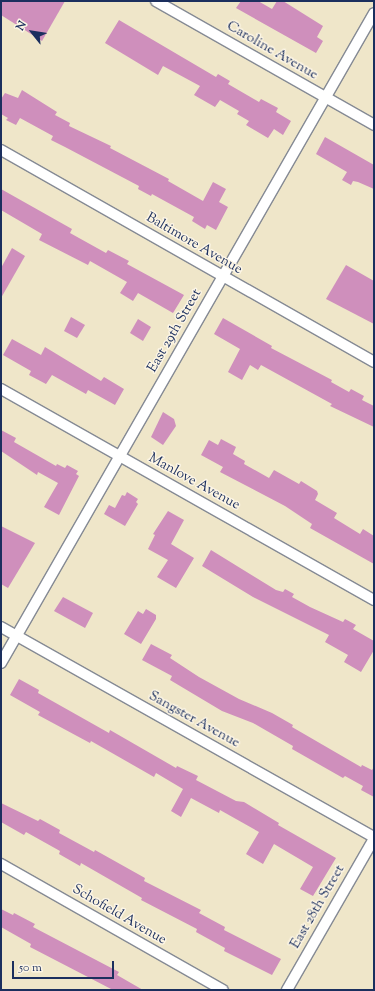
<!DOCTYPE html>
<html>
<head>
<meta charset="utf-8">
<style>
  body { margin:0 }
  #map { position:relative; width:375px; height:991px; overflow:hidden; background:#efe6c9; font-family:"Sorts Mill Goudy",serif }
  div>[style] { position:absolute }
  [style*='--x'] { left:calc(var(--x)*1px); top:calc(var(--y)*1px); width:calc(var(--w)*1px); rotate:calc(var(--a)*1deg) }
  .building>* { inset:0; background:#cf8fbc }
  .roads { filter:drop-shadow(1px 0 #858a94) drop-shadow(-1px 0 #858a94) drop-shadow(0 1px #858a94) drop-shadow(0 -1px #858a94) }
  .minor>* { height:10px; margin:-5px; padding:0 5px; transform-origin:5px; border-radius:5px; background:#fff }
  span { translate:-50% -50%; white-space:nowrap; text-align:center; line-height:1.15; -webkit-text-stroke:3px #fcf5e5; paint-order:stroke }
  .street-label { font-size:14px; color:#1b2f5e }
  .frame { position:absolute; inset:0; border:2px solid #1b2f5e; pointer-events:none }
  .north { position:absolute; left:12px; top:12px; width:40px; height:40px; -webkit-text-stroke:3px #fcf5e5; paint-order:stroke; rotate:300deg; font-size:11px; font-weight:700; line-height:16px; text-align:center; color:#1b2f5e }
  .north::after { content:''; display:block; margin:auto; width:14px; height:18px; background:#1b2f5e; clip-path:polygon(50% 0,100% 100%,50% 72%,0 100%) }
  .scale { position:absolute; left:12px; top:961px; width:102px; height:18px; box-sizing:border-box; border:2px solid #1b2f5e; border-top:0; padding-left:5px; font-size:12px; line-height:14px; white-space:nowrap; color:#1b2f5e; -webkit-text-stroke:3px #fcf5e5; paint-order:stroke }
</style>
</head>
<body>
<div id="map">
  <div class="building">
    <div style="clip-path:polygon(1px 1px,65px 1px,42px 41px,1px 15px)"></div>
    <div style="clip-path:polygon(241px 1px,258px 1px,272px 9px,277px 1px,283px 1px,323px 26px,317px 37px,323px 41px,316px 53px,236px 8px)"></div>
    <div style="clip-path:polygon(119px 20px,216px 77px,218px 74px,230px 81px,228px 84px,259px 102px,261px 99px,278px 108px,276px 112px,291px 121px,283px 135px,274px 129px,268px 138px,246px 125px,249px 121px,237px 114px,239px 111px,220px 100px,215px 107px,194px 95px,200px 86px,163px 66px,158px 75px,105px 43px)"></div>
    <div style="clip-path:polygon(22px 90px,57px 112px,55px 115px,70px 123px,69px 126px,111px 146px,110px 148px,169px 179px,168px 181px,203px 201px,213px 182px,226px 189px,219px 202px,228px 207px,216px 230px,207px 225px,205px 229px,192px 221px,194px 217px,152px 194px,151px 196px,138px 189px,139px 186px,65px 147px,51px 140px,53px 136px,20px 118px,16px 125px,6px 120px,8px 118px,1px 114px,1px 99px,5px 93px,18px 98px)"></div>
    <div style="clip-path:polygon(325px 137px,374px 165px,374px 189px,358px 182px,353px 181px,351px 185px,342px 180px,347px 172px,316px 154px)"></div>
    <div style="clip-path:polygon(1px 189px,72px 229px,70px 233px,106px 253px,108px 250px,129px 261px,127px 264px,184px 295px,173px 313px,138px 293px,133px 301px,120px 293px,127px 282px,90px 261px,88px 265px,39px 240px,42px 234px,1px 210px)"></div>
    <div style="clip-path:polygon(12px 248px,25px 256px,1px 298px,1px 268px)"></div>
    <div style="clip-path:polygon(346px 265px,374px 281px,374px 324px,326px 299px)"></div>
    <div style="clip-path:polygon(71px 317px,85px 325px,77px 338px,64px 331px)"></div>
    <div style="clip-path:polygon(223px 318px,272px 346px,271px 348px,332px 380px,331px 382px,349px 392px,351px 389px,364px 396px,362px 400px,374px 406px,374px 427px,330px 406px,332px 404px,261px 365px,258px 370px,250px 365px,242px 380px,228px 372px,240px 349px,214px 334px)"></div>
    <div style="clip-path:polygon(138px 319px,151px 327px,143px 341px,130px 333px)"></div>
    <div style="clip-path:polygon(12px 339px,41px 355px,45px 347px,101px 381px,104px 377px,124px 389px,115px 405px,88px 390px,86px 394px,52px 375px,46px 384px,29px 375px,31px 371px,3px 355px)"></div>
    <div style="clip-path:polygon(163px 412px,174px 419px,176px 426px,163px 445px,151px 437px)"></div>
    <div style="clip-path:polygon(1px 430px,16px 438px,14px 442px,56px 466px,57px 464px,65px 468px,67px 465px,78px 471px,76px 474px,79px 476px,59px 515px,44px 507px,58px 483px,38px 472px,37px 475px,1px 451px)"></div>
    <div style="clip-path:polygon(221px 439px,236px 447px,233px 454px,245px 461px,244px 464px,269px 478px,274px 470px,299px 484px,301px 481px,317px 491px,318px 494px,315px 500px,337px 513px,334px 518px,360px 534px,363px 529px,374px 536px,374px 564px,310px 528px,312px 524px,285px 506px,220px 472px,223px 467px,201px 455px,209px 440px,218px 445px)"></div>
    <div style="clip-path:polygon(127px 492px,138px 499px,136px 502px,138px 504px,125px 526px,104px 514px,109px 505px,115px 508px,122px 495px,125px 496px)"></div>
    <div style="clip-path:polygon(168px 511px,184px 520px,171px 544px,194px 558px,176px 588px,157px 577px,168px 560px,148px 549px,155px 535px,153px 534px)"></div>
    <div style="clip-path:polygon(1px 526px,35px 543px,8px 588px,1px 584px)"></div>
    <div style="clip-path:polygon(211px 550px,276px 590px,283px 592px,285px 589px,294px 594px,292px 597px,310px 607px,343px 622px,345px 619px,356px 625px,353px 629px,374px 641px,374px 650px,361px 672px,344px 662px,348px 655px,325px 642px,329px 635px,253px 597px,202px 566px)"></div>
    <div style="clip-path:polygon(63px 597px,93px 613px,85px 628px,54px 611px)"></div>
    <div style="clip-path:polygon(146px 609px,156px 615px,156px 619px,141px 644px,124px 634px,138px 611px,143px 614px)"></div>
    <div style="clip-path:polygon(151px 644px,172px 655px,170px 658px,199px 677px,239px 699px,272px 713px,293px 725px,292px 727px,361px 767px,362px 765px,372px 770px,374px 767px,374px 797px,361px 790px,363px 786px,345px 776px,343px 778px,292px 749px,293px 746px,253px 723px,222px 711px,170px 680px,172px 676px,142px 660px)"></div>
    <div style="clip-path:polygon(19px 679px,39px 690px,38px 693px,109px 733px,110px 730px,176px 768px,177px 766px,198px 776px,196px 780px,236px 801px,244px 802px,279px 823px,278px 825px,336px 858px,313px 896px,300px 889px,313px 867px,274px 844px,263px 864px,246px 854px,259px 832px,220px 810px,219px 813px,191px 798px,181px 817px,171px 811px,183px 789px,156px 773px,154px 777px,91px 741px,90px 743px,38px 715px,40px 712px,10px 695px)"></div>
    <div style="clip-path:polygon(1px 803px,38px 821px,40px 819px,60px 830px,59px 833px,94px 852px,95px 850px,145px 878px,144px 881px,201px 910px,199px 913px,225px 927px,224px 930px,281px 959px,272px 975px,224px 951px,225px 948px,196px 932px,197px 929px,141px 900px,142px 898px,81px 863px,80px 866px,59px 854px,60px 851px,26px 832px,24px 835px,1px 822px)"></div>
    <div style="clip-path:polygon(1px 909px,13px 915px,14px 913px,35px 924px,33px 927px,119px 972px,117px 975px,143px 990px,113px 990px,30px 947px,31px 944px,1px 927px)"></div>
  </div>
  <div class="roads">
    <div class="minor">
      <div style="--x:156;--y:1;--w:251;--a:29.6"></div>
      <div style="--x:1;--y:150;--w:429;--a:29.6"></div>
      <div style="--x:1;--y:389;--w:429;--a:29.5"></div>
      <div style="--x:1;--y:627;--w:428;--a:29.4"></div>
      <div style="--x:1;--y:663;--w:749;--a:-60.15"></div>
      <div style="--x:1;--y:864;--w:255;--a:29.6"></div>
      <div style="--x:287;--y:990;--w:174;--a:-60.1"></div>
    </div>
  </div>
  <div class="street-label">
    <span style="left:272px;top:51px;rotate:30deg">Caroline Avenue</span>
    <span style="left:194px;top:244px;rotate:30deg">Baltimore Avenue</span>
    <span style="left:175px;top:331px;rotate:-60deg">East 29th Street</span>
    <span style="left:194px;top:482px;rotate:29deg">Manlove Avenue</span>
    <span style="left:194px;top:720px;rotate:29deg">Sangster Avenue</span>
    <span style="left:318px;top:907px;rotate:-60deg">East 28th Street</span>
    <span style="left:119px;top:915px;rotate:30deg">Schofield Avenue</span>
  </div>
  <div class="frame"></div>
  <div class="north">N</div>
  <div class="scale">50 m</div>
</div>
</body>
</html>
